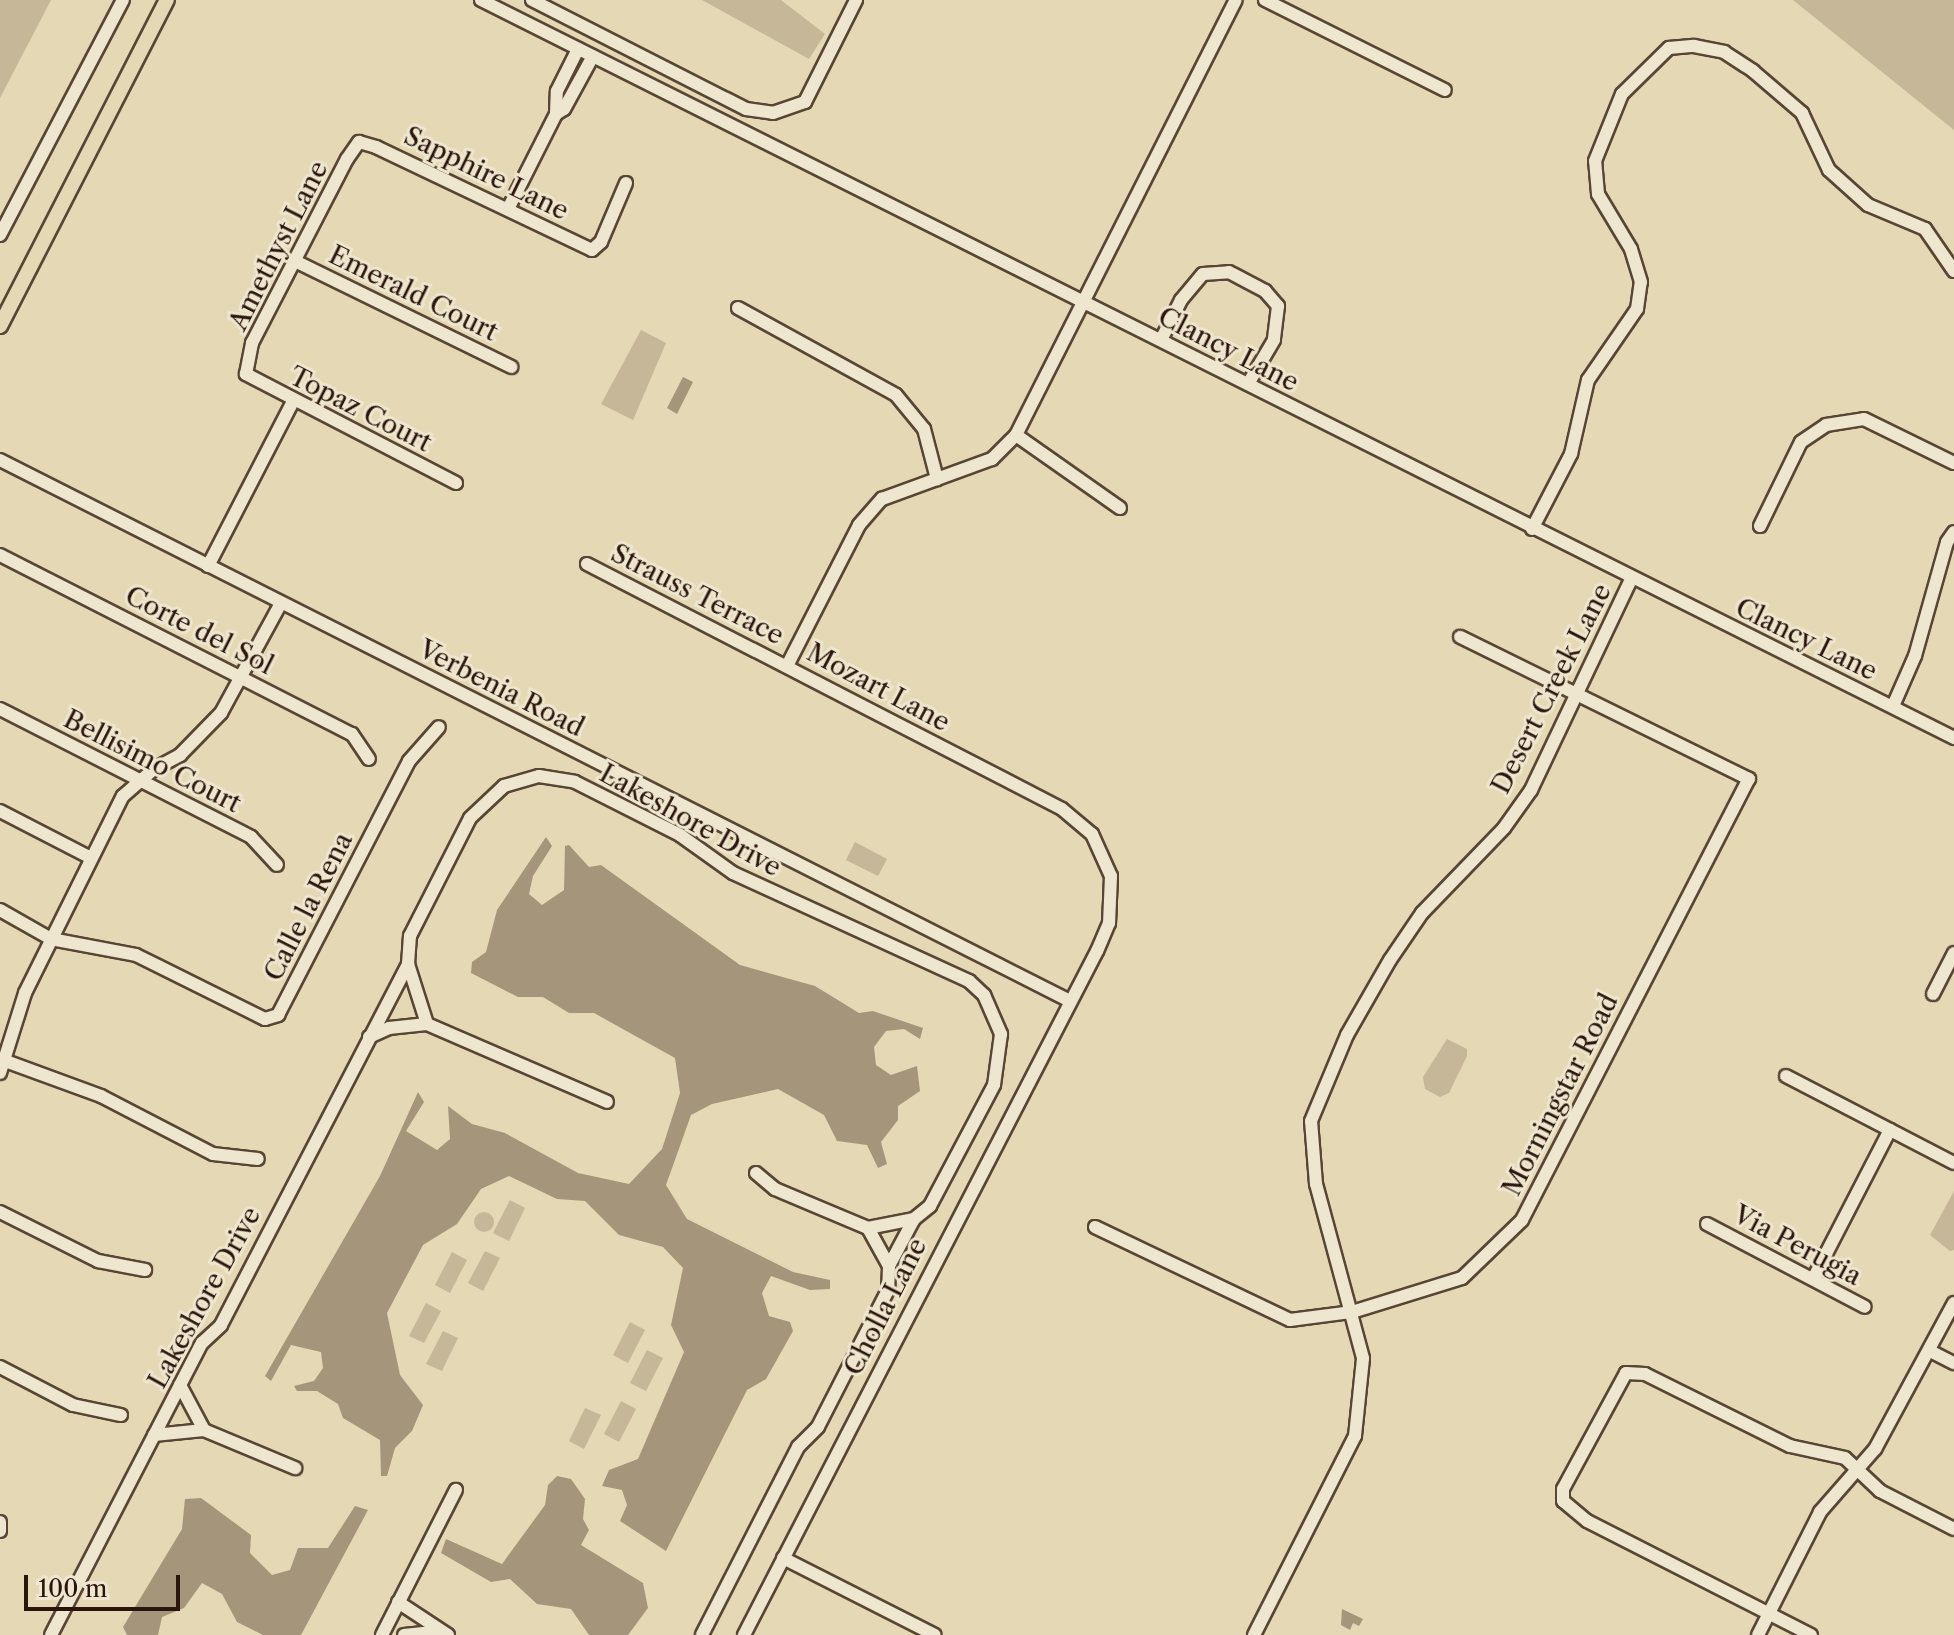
<!DOCTYPE html>
<html>
<head>
<meta charset="utf-8">
<style>
  body { margin:0 }
  #map { position:relative; width:1954px; height:1635px; overflow:hidden; background:#e5d8b4; font-family:"Libre Caslon Text",serif }
  div>[style] { position:absolute }
  [style*='--x'] { left:calc(var(--x)*1px); top:calc(var(--y)*1px); width:calc(var(--w)*1px); rotate:calc(var(--a)*1deg) }
  .green>* { inset:0; background:#c5b797 }
  .round { border-radius:50% }
  .water>* { inset:0; background:#a5967b }
  .roads { filter:drop-shadow(2px 0 #584635) drop-shadow(-2px 0 #584635) drop-shadow(0 2px #584635) drop-shadow(0 -2px #584635) }
  .minor>* { height:12px; margin:-6px; padding:0 6px; transform-origin:6px; border-radius:6px; background:#eee6ce }
  .major>* { height:14px; margin:-7px; padding:0 7px; transform-origin:7px; border-radius:7px; background:#e5d8b4 }
  span { translate:-50% -50%; white-space:nowrap; text-align:center; line-height:1.15; -webkit-text-stroke:6px #eee6ce; paint-order:stroke }
  .street-label { font-size:26px; color:#29150b }
  .scale { position:absolute; left:24px; top:1575px; width:156px; height:36px; box-sizing:border-box; border:4px solid #29150b; border-top:0; padding-left:10px; font-size:24px; line-height:28px; white-space:nowrap; color:#29150b; -webkit-text-stroke:6px #eee6ce; paint-order:stroke }
</style>
</head>
<body>
<div id="map">
  <div class="green">
    <div style="clip-path:polygon(0 0,51px 0,0 98px)"></div>
    <div style="clip-path:polygon(702px 0,781px 0,825px 34px,809px 59px)"></div>
    <div style="clip-path:polygon(1793px 0,1954px 0,1954px 130px)"></div>
    <div style="clip-path:polygon(641px 330px,666px 343px,633px 420px,601px 404px)"></div>
    <div style="clip-path:polygon(855px 842px,887px 859px,878px 876px,846px 860px)"></div>
    <div style="clip-path:polygon(1447px 1039px,1467px 1049px,1467px 1056px,1449px 1093px,1440px 1097px,1425px 1089px,1423px 1077px)"></div>
    <div style="clip-path:polygon(1954px 1191px,1954px 1250px,1950px 1251px,1930px 1235px)"></div>
    <div style="clip-path:polygon(510px 1200px,525px 1208px,509px 1241px,493px 1233px)"></div>
    <div class="round" style="left:474px;top:1212px;width:20px;height:20px"></div>
    <div style="clip-path:polygon(485px 1251px,500px 1258px,483px 1291px,468px 1283px)"></div>
    <div style="clip-path:polygon(452px 1252px,467px 1260px,450px 1293px,435px 1285px)"></div>
    <div style="clip-path:polygon(426px 1303px,441px 1311px,424px 1343px,409px 1336px)"></div>
    <div style="clip-path:polygon(630px 1322px,645px 1330px,628px 1363px,613px 1355px)"></div>
    <div style="clip-path:polygon(443px 1331px,458px 1338px,442px 1371px,426px 1364px)"></div>
    <div style="clip-path:polygon(647px 1350px,663px 1358px,646px 1391px,630px 1383px)"></div>
    <div style="clip-path:polygon(621px 1401px,636px 1409px,619px 1442px,604px 1434px)"></div>
    <div style="clip-path:polygon(585px 1408px,601px 1415px,584px 1449px,569px 1441px)"></div>
  </div>
  <div class="water">
    <div style="clip-path:polygon(683px 377px,693px 382px,677px 414px,667px 408px)"></div>
    <div style="clip-path:polygon(546px 837px,552px 846px,533px 876px,529px 894px,542px 905px,564px 890px,565px 846px,569px 845px,589px 867px,601px 865px,740px 965px,815px 986px,859px 1013px,873px 1011px,923px 1028px,920px 1039px,904px 1029px,886px 1031px,874px 1047px,876px 1065px,891px 1075px,917px 1066px,920px 1091px,898px 1106px,898px 1120px,881px 1142px,887px 1164px,878px 1168px,867px 1145px,837px 1141px,824px 1115px,778px 1089px,712px 1104px,691px 1115px,666px 1185px,687px 1219px,793px 1272px,830px 1280px,830px 1289px,810px 1290px,771px 1276px,762px 1293px,769px 1316px,790px 1322px,793px 1331px,766px 1379px,747px 1390px,666px 1551px,620px 1521px,627px 1505px,622px 1490px,602px 1486px,609px 1470px,638px 1459px,684px 1352px,671px 1325px,683px 1268px,663px 1247px,619px 1235px,585px 1201px,557px 1199px,509px 1176px,481px 1189px,457px 1224px,423px 1245px,387px 1313px,400px 1375px,423px 1405px,412px 1431px,395px 1448px,387px 1476px,381px 1476px,380px 1440px,343px 1418px,338px 1404px,317px 1391px,297px 1391px,294px 1386px,314px 1381px,323px 1368px,321px 1352px,291px 1345px,271px 1381px,265px 1376px,380px 1176px,418px 1092px,424px 1102px,406px 1131px,437px 1150px,450px 1139px,448px 1106px,472px 1124px,505px 1133px,578px 1173px,629px 1184px,662px 1149px,680px 1093px,675px 1058px,594px 1013px,569px 1013px,543px 997px,518px 997px,471px 973px,472px 962px,486px 952px,497px 910px)"></div>
    <div style="clip-path:polygon(557px 1476px,571px 1479px,585px 1499px,583px 1519px,589px 1530px,581px 1545px,643px 1583px,648px 1608px,628px 1635px,589px 1635px,571px 1609px,537px 1604px,510px 1579px,491px 1582px,441px 1553px,446px 1539px,502px 1564px,545px 1505px,548px 1485px)"></div>
    <div style="clip-path:polygon(201px 1498px,251px 1535px,250px 1553px,272px 1575px,290px 1570px,298px 1548px,328px 1548px,355px 1506px,368px 1510px,301px 1635px,263px 1635px,237px 1622px,222px 1594px,202px 1583px,184px 1608px,162px 1617px,158px 1635px,127px 1635px,123px 1627px,182px 1529px,185px 1499px)"></div>
    <div style="clip-path:polygon(1342px 1609px,1363px 1619px,1359px 1626px,1353px 1623px,1350px 1630px,1341px 1625px)"></div>
  </div>
  <div class="roads">
    <div class="minor">
      <div style="--x:481;--y:0;--w:1648;--a:26.61"></div>
      <div style="--x:532;--y:0;--w:240;--a:27"></div>
      <div style="--x:746;--y:109;--w:27;--a:8"></div>
      <div style="--x:773;--y:113;--w:34;--a:-19"></div>
      <div style="--x:805;--y:102;--w:114;--a:-63.4"></div>
      <div style="--x:1265;--y:0;--w:201;--a:26.6"></div>
      <div style="--x:556;--y:114;--w:23;--a:-88"></div>
      <div style="--x:557;--y:91;--w:47;--a:-63.4"></div>
      <div style="--x:508;--y:209;--w:106;--a:-63.2"></div>
      <div style="--x:556;--y:114;--w:9;--a:-32"></div>
      <div style="--x:564;--y:109;--w:60;--a:-61.3"></div>
      <div style="--x:0;--y:235;--w:265;--a:-62.4"></div>
      <div style="--x:295;--y:261;--w:241;--a:26.1"></div>
      <div style="--x:738;--y:308;--w:180;--a:28.8"></div>
      <div style="--x:896;--y:395;--w:44;--a:50.5"></div>
      <div style="--x:924;--y:429;--w:52;--a:75.4"></div>
      <div style="--x:1161;--y:340;--w:45;--a:-63.4"></div>
      <div style="--x:1181;--y:300;--w:34;--a:-50"></div>
      <div style="--x:1203;--y:274;--w:26;--a:-4"></div>
      <div style="--x:1229;--y:272;--w:41;--a:27.8"></div>
      <div style="--x:1265;--y:291;--w:20;--a:49"></div>
      <div style="--x:1278;--y:306;--w:34;--a:97"></div>
      <div style="--x:1274;--y:340;--w:51;--a:120.6"></div>
      <div style="--x:1016;--y:435;--w:127;--a:35.1"></div>
      <div style="--x:0;--y:460;--w:1197;--a:26.82"></div>
      <div style="--x:456;--y:483;--w:237;--a:-152.6"></div>
      <div style="--x:246;--y:374;--w:32;--a:-79"></div>
      <div style="--x:252;--y:343;--w:207;--a:-62.7"></div>
      <div style="--x:347;--y:159;--w:21;--a:-55"></div>
      <div style="--x:359;--y:142;--w:18;--a:16"></div>
      <div style="--x:376;--y:147;--w:239;--a:25.5"></div>
      <div style="--x:592;--y:250;--w:12;--a:-42"></div>
      <div style="--x:601;--y:242;--w:64;--a:-67"></div>
      <div style="--x:1760;--y:526;--w:93;--a:-64"></div>
      <div style="--x:1801;--y:442;--w:30;--a:-34"></div>
      <div style="--x:1826;--y:425;--w:38;--a:-9"></div>
      <div style="--x:1864;--y:419;--w:100;--a:26.1"></div>
      <div style="--x:1532;--y:529;--w:85;--a:-62.5"></div>
      <div style="--x:1571;--y:454;--w:76;--a:-77.1"></div>
      <div style="--x:1588;--y:380;--w:86;--a:-55.4"></div>
      <div style="--x:1637;--y:309;--w:27;--a:-82"></div>
      <div style="--x:1641;--y:282;--w:34;--a:-107"></div>
      <div style="--x:1631;--y:249;--w:64;--a:-121"></div>
      <div style="--x:1598;--y:194;--w:33;--a:-95"></div>
      <div style="--x:1595;--y:161;--w:72;--a:-68.1"></div>
      <div style="--x:1622;--y:94;--w:66;--a:-44.4"></div>
      <div style="--x:1669;--y:48;--w:25;--a:-5"></div>
      <div style="--x:1694;--y:46;--w:31;--a:11"></div>
      <div style="--x:1724;--y:52;--w:35;--a:33"></div>
      <div style="--x:1753;--y:71;--w:65;--a:40.6"></div>
      <div style="--x:1802;--y:113;--w:63;--a:64.7"></div>
      <div style="--x:1829;--y:170;--w:52;--a:41.9"></div>
      <div style="--x:1868;--y:205;--w:62;--a:22.8"></div>
      <div style="--x:1925;--y:229;--w:51;--a:55.4"></div>
      <div style="--x:0;--y:555;--w:395;--a:27"></div>
      <div style="--x:352;--y:734;--w:30;--a:56"></div>
      <div style="--x:587;--y:564;--w:534;--a:27.28"></div>
      <div style="--x:1062;--y:809;--w:39;--a:40"></div>
      <div style="--x:1092;--y:834;--w:46;--a:65.7"></div>
      <div style="--x:1111;--y:876;--w:47;--a:92.4"></div>
      <div style="--x:1109;--y:923;--w:30;--a:113"></div>
      <div style="--x:1097;--y:951;--w:770;--a:117.3"></div>
      <div style="--x:208;--y:566;--w:186;--a:-62.7"></div>
      <div style="--x:787;--y:666;--w:158;--a:-62.9"></div>
      <div style="--x:859;--y:525;--w:35;--a:-49"></div>
      <div style="--x:882;--y:499;--w:117;--a:-20"></div>
      <div style="--x:992;--y:459;--w:34;--a:-45"></div>
      <div style="--x:1016;--y:435;--w:487;--a:-63.2"></div>
      <div style="--x:1893;--y:706;--w:55;--a:-66.3"></div>
      <div style="--x:1915;--y:656;--w:118;--a:-74.3"></div>
      <div style="--x:1947;--y:542;--w:12;--a:-55"></div>
      <div style="--x:0;--y:709;--w:282;--a:27"></div>
      <div style="--x:251;--y:837;--w:38;--a:47"></div>
      <div style="--x:0;--y:811;--w:102;--a:27.3"></div>
      <div style="--x:0;--y:910;--w:59;--a:29.6"></div>
      <div style="--x:51;--y:939;--w:86;--a:10.7"></div>
      <div style="--x:136;--y:955;--w:144;--a:26.4"></div>
      <div style="--x:265;--y:1019;--w:14;--a:-17"></div>
      <div style="--x:278;--y:1015;--w:286;--a:-62.7"></div>
      <div style="--x:409;--y:761;--w:45;--a:-48.6"></div>
      <div style="--x:408;--y:964;--w:63;--a:72.4"></div>
      <div style="--x:1933;--y:994;--w:46;--a:-62.9"></div>
      <div style="--x:369;--y:1037;--w:22;--a:-24"></div>
      <div style="--x:389;--y:1028;--w:38;--a:-6"></div>
      <div style="--x:427;--y:1024;--w:196;--a:23.4"></div>
      <div style="--x:0;--y:1059;--w:108;--a:20.1"></div>
      <div style="--x:101;--y:1096;--w:126;--a:27.4"></div>
      <div style="--x:213;--y:1154;--w:45;--a:6.3"></div>
      <div style="--x:0;--y:1073;--w:84;--a:-72.6"></div>
      <div style="--x:25;--y:993;--w:220;--a:-63.6"></div>
      <div style="--x:123;--y:796;--w:41;--a:-41.1"></div>
      <div style="--x:154;--y:769;--w:30;--a:-28"></div>
      <div style="--x:180;--y:755;--w:59;--a:-45.7"></div>
      <div style="--x:221;--y:713;--w:125;--a:-61.4"></div>
      <div style="--x:1786;--y:1076;--w:189;--a:27.4"></div>
      <div style="--x:756;--y:1173;--w:25;--a:40"></div>
      <div style="--x:775;--y:1189;--w:101;--a:22.8"></div>
      <div style="--x:868;--y:1228;--w:47;--a:-11.1"></div>
      <div style="--x:0;--y:1212;--w:110;--a:26.6"></div>
      <div style="--x:98;--y:1261;--w:48;--a:10.8"></div>
      <div style="--x:1707;--y:1224;--w:178;--a:27.7"></div>
      <div style="--x:1095;--y:1227;--w:216;--a:25.5"></div>
      <div style="--x:1290;--y:1320;--w:63;--a:-7.4"></div>
      <div style="--x:1352;--y:1312;--w:115;--a:-17.2"></div>
      <div style="--x:1462;--y:1278;--w:83;--a:-44"></div>
      <div style="--x:1522;--y:1220;--w:496;--a:-62.8"></div>
      <div style="--x:1749;--y:779;--w:322;--a:-153.8"></div>
      <div style="--x:868;--y:1228;--w:43;--a:61.1"></div>
      <div style="--x:1813;--y:1279;--w:168;--a:-62.7"></div>
      <div style="--x:1930;--y:1351;--w:27;--a:27"></div>
      <div style="--x:0;--y:1367;--w:82;--a:27.5"></div>
      <div style="--x:73;--y:1405;--w:49;--a:11.8"></div>
      <div style="--x:180;--y:1385;--w:51;--a:61.9"></div>
      <div style="--x:154;--y:1435;--w:50;--a:-5.7"></div>
      <div style="--x:204;--y:1430;--w:99;--a:22.7"></div>
      <div style="--x:0;--y:1522;--w:9;--a:90"></div>
      <div style="--x:783;--y:1558;--w:170;--a:26.9"></div>
      <div style="--x:398;--y:1602;--w:60;--a:33.4"></div>
      <div style="--x:51;--y:1635;--w:329;--a:-62.7"></div>
      <div style="--x:202;--y:1343;--w:26;--a:-43"></div>
      <div style="--x:221;--y:1325;--w:407;--a:-62.6"></div>
      <div style="--x:408;--y:964;--w:28;--a:-86"></div>
      <div style="--x:410;--y:936;--w:132;--a:-63"></div>
      <div style="--x:470;--y:818;--w:47;--a:-43.3"></div>
      <div style="--x:504;--y:786;--w:36;--a:-16"></div>
      <div style="--x:539;--y:776;--w:36;--a:9"></div>
      <div style="--x:575;--y:782;--w:118;--a:26.8"></div>
      <div style="--x:680;--y:835;--w:65;--a:35.6"></div>
      <div style="--x:733;--y:873;--w:260;--a:24.6"></div>
      <div style="--x:969;--y:981;--w:21;--a:43"></div>
      <div style="--x:984;--y:995;--w:43;--a:66.4"></div>
      <div style="--x:1001;--y:1034;--w:51;--a:97.8"></div>
      <div style="--x:994;--y:1085;--w:137;--a:117.9"></div>
      <div style="--x:930;--y:1206;--w:21;--a:141"></div>
      <div style="--x:914;--y:1219;--w:53;--a:118"></div>
      <div style="--x:889;--y:1266;--w:24;--a:92"></div>
      <div style="--x:888;--y:1290;--w:154;--a:117.1"></div>
      <div style="--x:818;--y:1427;--w:28;--a:135"></div>
      <div style="--x:798;--y:1447;--w:211;--a:117.1"></div>
      <div style="--x:382;--y:1635;--w:163;--a:-63"></div>
      <div style="--x:404;--y:1635;--w:36;--a:-6"></div>
      <div style="--x:1254;--y:1635;--w:223;--a:-63.1"></div>
      <div style="--x:1355;--y:1436;--w:78;--a:-84.1"></div>
      <div style="--x:1363;--y:1358;--w:180;--a:-105.1"></div>
      <div style="--x:1316;--y:1184;--w:63;--a:-94.5"></div>
      <div style="--x:1311;--y:1121;--w:93;--a:-67.3"></div>
      <div style="--x:1347;--y:1035;--w:86;--a:-60.2"></div>
      <div style="--x:1390;--y:960;--w:57;--a:-55.8"></div>
      <div style="--x:1422;--y:913;--w:118;--a:-46"></div>
      <div style="--x:1504;--y:828;--w:47;--a:-54.6"></div>
      <div style="--x:1531;--y:790;--w:233;--a:-64.6"></div>
      <div style="--x:1758;--y:1635;--w:138;--a:-63.2"></div>
      <div style="--x:1820;--y:1512;--w:84;--a:-48.9"></div>
      <div style="--x:1875;--y:1449;--w:166;--a:-61.6"></div>
      <div style="--x:1811;--y:1635;--w:251;--a:-153"></div>
      <div style="--x:1587;--y:1521;--w:31;--a:-140"></div>
      <div style="--x:1563;--y:1501;--w:12;--a:-90"></div>
      <div style="--x:1563;--y:1489;--w:132;--a:-61.5"></div>
      <div style="--x:1626;--y:1373;--w:19;--a:3"></div>
      <div style="--x:1645;--y:1374;--w:162;--a:26.4"></div>
      <div style="--x:1790;--y:1446;--w:56;--a:12.3"></div>
      <div style="--x:1845;--y:1458;--w:48;--a:43.3"></div>
      <div style="--x:1880;--y:1491;--w:83;--a:27.2"></div>
    </div>
    <div class="major">
      <div style="--x:0;--y:326;--w:366;--a:-62.9"></div>
    </div>
  </div>
  <div class="street-label">
    <span style="left:486px;top:174px;rotate:26deg">Sapphire Lane</span>
    <span style="left:279px;top:246px;rotate:-63deg">Amethyst Lane</span>
    <span style="left:413px;top:294px;rotate:26deg">Emerald Court</span>
    <span style="left:1228px;top:350px;rotate:27deg">Clancy Lane</span>
    <span style="left:360px;top:410px;rotate:27deg">Topaz Court</span>
    <span style="left:697px;top:595px;rotate:27deg">Strauss Terrace</span>
    <span style="left:199px;top:631px;rotate:27deg">Corte del Sol</span>
    <span style="left:1806px;top:640px;rotate:26deg">Clancy Lane</span>
    <span style="left:878px;top:688px;rotate:28deg">Mozart Lane</span>
    <span style="left:501px;top:689px;rotate:27deg">Verbenia Road</span>
    <span style="left:1552px;top:689px;rotate:-63deg">Desert Creek Lane</span>
    <span style="left:152px;top:762px;rotate:27deg">Bellisimo Court</span>
    <span style="left:690px;top:821px;rotate:29deg">Lakeshore Drive</span>
    <span style="left:309px;top:907px;rotate:-63deg">Calle la Rena</span>
    <span style="left:1561px;top:1095px;rotate:-63deg">Morningstar Road</span>
    <span style="left:1797px;top:1246px;rotate:28deg">Via Perugia</span>
    <span style="left:205px;top:1298px;rotate:-61deg">Lakeshore Drive</span>
    <span style="left:886px;top:1307px;rotate:-63deg">Cholla Lane</span>
  </div>
  <div class="scale">100 m</div>
</div>
</body>
</html>
